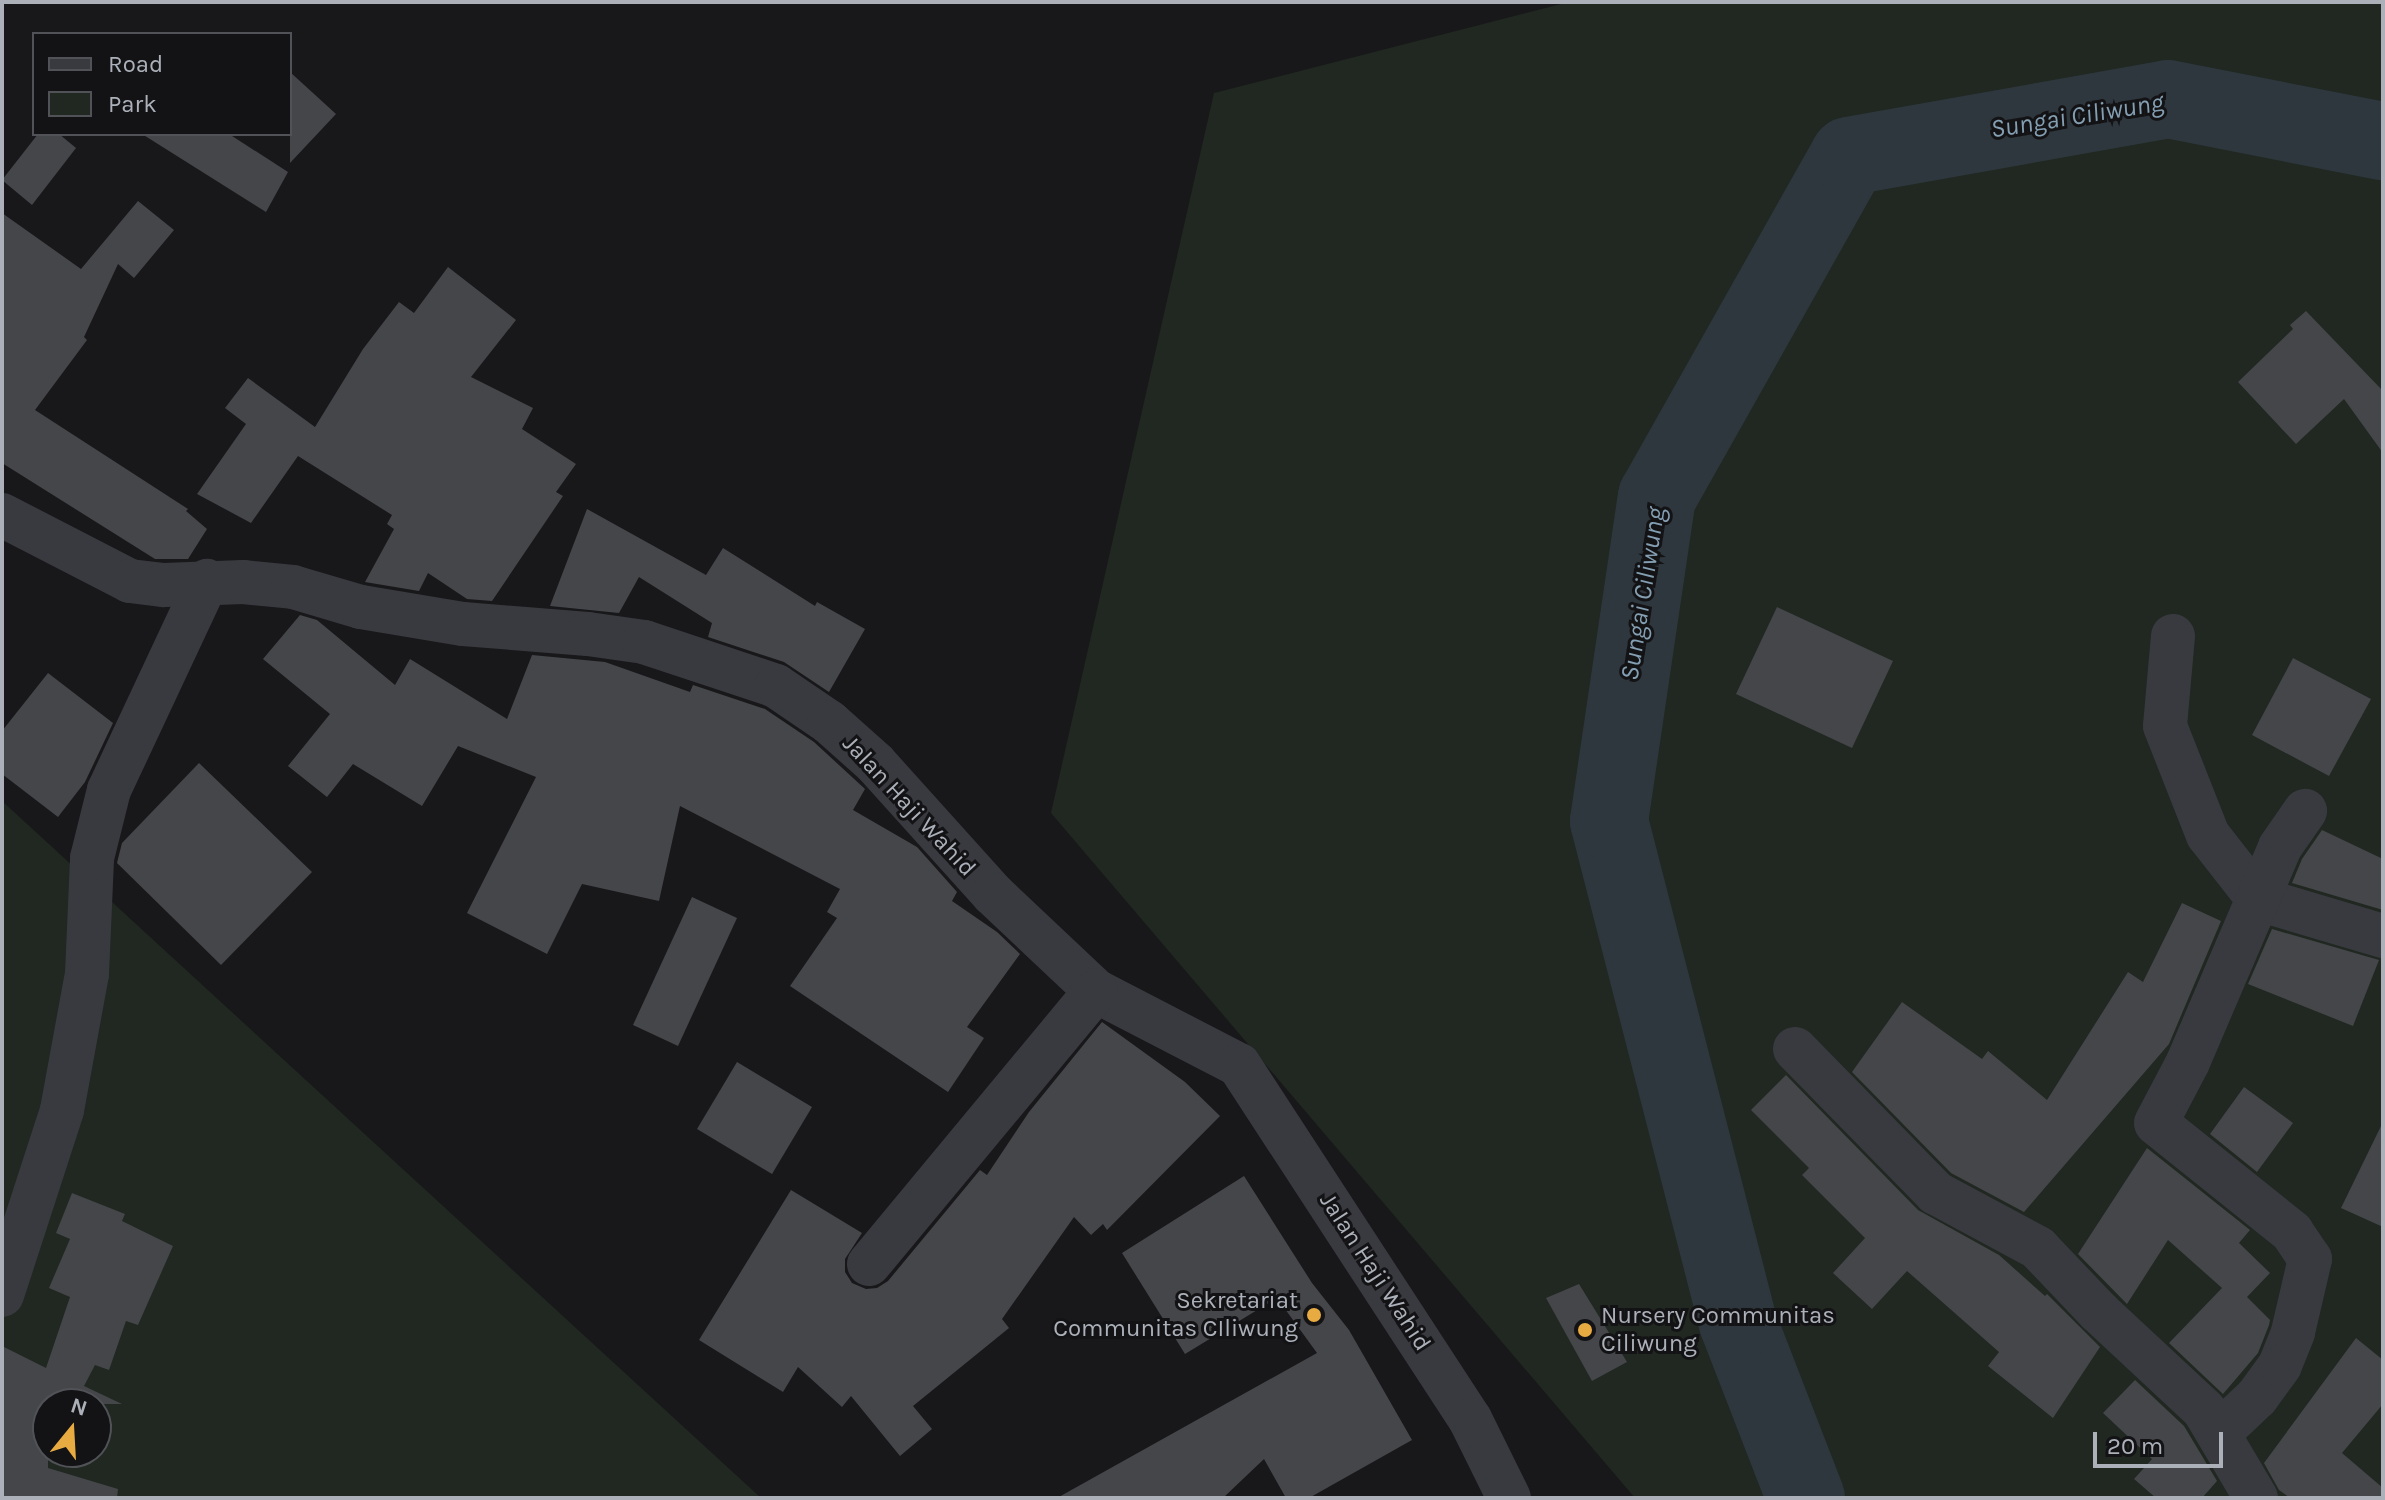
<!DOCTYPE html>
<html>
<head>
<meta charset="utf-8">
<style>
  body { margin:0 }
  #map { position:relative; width:2385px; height:1500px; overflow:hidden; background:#18181a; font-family:Karla,sans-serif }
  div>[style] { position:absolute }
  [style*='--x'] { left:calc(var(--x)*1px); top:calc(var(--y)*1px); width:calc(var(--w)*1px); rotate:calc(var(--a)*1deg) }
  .green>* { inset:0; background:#202821 }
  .river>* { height:78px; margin:-39px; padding:0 39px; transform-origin:39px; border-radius:39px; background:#2f373e }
  .building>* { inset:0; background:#45464a }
  .minor>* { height:44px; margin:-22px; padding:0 22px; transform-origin:22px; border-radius:22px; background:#393a3f }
  .dots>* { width:22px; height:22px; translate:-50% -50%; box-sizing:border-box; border:4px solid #131315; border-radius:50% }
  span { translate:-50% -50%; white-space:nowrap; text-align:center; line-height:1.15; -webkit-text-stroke:6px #131315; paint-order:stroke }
  .street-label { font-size:24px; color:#abb0b9 }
  .poi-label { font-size:24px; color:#abb0b9 }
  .right { translate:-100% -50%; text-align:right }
  .left { translate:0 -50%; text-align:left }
  .water-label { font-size:26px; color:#849eb2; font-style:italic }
  .frame { position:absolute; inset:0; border:4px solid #abb0b9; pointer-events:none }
  .legend { position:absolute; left:32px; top:32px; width:260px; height:104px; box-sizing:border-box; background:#131315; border:2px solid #505257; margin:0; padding:10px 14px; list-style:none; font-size:24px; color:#abb0b9 }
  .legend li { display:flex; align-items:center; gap:16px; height:40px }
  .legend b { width:40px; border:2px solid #505257 }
  .north { position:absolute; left:32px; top:1388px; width:80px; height:80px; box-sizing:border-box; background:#131315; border:2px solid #505257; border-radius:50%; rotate:18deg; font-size:22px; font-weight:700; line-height:32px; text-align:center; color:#abb0b9 }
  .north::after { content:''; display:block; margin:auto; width:28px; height:36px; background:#e8ab42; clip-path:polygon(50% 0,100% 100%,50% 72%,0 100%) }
  .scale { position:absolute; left:2093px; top:1432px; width:130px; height:36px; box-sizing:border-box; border:4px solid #abb0b9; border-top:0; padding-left:10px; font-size:24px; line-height:28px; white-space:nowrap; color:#abb0b9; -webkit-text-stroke:6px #131315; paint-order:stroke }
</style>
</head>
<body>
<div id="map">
  <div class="green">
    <div style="clip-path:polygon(1569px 2px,2383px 2px,2383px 1498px,1635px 1498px,1051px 813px,1214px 93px)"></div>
    <div style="clip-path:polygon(evenodd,2px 801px,761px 1498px,2px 1498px,2px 801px,48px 1404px,96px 1404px,96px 1452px,48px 1452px,48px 1404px)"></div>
  </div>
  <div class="river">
    <div style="--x:1806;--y:1498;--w:188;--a:-111.2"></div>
    <div style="--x:1738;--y:1323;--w:518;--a:-104.41"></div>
    <div style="--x:1609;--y:821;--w:328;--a:-81.6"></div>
    <div style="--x:1657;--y:497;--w:391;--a:-60.6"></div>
    <div style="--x:1849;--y:156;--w:324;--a:-10.1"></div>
    <div style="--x:2168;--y:99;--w:219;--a:11.1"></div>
  </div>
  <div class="building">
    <div style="clip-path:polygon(290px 72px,336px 114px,290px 163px)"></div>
    <div style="clip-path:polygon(38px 134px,59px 134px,76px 148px,32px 205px,2px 180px)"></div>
    <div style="clip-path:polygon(142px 134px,229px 134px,288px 172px,266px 212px)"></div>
    <div style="clip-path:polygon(138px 201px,174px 230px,134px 278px,118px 264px,84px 337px,87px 340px,35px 410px,188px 509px,186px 511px,207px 529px,188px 559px,155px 559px,2px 463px,2px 213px,81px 269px)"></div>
    <div style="clip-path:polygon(448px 267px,516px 320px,471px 377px,533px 408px,522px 429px,576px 464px,556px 492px,563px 496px,492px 601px,467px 599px,428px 573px,419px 591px,365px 582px,394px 529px,387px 524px,392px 515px,298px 456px,251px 523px,197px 494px,246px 424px,225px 408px,248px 378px,315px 427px,363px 349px,399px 302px,414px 313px)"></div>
    <div style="clip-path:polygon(2306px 311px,2383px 391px,2383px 453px,2344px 399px,2296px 444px,2238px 382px,2293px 329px,2290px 325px)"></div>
    <div style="clip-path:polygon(587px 509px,706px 575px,723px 548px,815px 606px,817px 602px,865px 629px,829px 692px,784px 662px,708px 637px,712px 623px,639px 577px,619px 613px,550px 606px)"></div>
    <div style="clip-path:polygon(1777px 607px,1893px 661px,1852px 748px,1736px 694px)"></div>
    <div style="clip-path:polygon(300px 615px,317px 620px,395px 685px,410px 659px,507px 719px,532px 655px,605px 662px,690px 692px,693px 685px,765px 709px,814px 742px,865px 789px,853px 810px,917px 847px,957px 892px,952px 901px,997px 932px,1020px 954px,967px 1027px,984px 1038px,948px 1092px,790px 986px,837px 918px,827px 912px,840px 889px,680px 806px,659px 901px,582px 884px,547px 954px,467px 913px,536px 777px,458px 746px,422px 806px,353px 764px,327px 797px,288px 766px,330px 714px,263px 659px)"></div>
    <div style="clip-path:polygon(2293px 658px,2371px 699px,2329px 776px,2252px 735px)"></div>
    <div style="clip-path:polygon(48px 673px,113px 723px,85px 782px,58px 817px,2px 774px,2px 731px)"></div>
    <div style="clip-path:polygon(199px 763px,312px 872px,221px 965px,117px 863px,122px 843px)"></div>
    <div style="clip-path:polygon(2322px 830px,2383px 859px,2383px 910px,2292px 883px,2302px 859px)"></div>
    <div style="clip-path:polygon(692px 897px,737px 918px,678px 1046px,633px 1025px)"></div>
    <div style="clip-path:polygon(2182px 903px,2221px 921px,2169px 1044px,2024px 1212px,1951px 1173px,1852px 1072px,1902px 1002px,1982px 1059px,1988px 1051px,2047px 1100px,2128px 972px,2143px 982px)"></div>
    <div style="clip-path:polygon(2272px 929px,2379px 960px,2353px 1026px,2248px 984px)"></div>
    <div style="clip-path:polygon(1102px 1022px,1185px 1082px,1220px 1116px,1107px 1230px,1103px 1224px,1091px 1235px,1074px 1217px,1002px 1319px,1009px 1328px,913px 1406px,932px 1429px,900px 1456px,851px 1396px,842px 1407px,798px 1367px,783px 1392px,699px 1340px,791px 1190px,862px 1233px,845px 1259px,845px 1272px,852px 1283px,866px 1289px,877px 1288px,888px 1281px,980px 1170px,987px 1175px,1029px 1112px)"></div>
    <div style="clip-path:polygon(737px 1062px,812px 1107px,772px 1174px,697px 1129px)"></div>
    <div style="clip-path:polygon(1786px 1075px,1918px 1210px,1999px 1255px,2045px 1296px,2047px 1294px,2100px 1347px,2053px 1418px,1988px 1366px,1999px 1352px,1907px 1271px,1872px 1309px,1833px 1273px,1865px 1238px,1802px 1175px,1809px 1168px,1751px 1110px)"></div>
    <div style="clip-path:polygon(2244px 1087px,2293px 1123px,2257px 1172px,2210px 1134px)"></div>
    <div style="clip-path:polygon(2383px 1122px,2383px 1227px,2341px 1208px)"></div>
    <div style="clip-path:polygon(2147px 1148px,2250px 1230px,2239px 1243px,2270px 1273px,2247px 1297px,2270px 1320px,2269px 1325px,2258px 1353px,2223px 1394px,2169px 1343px,2222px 1288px,2168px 1240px,2127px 1304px,2078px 1254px)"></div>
    <div style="clip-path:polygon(1244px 1176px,1312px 1283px,1349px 1330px,1412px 1440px,1309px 1498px,1286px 1498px,1264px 1459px,1223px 1498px,1057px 1498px,1317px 1353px,1277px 1298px,1185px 1354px,1122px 1253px)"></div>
    <div style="clip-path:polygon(72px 1193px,125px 1214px,122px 1221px,173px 1246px,138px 1325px,126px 1321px,109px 1370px,95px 1365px,84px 1386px,122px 1404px,48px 1404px,48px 1468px,118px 1489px,117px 1498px,2px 1498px,2px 1346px,46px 1368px,70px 1297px,49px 1288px,70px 1239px,56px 1233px)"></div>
    <div style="clip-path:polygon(1579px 1284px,1627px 1362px,1592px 1381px,1546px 1298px)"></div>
    <div style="clip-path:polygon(2356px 1338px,2383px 1360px,2383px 1404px,2342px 1453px,2383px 1488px,2383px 1498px,2290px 1498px,2279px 1490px,2264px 1463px)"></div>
    <div style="clip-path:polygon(2135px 1380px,2184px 1426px,2217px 1481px,2202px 1498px,2156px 1498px,2134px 1479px,2152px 1459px,2103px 1413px)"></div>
  </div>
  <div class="minor">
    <div style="--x:2;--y:515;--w:144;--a:27.3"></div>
    <div style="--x:130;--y:581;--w:34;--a:7"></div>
    <div style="--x:164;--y:585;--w:79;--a:-2.2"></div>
    <div style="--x:243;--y:582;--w:50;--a:5.7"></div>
    <div style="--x:293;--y:587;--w:71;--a:16.4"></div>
    <div style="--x:361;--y:607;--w:103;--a:9.5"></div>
    <div style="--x:463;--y:624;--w:125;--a:4.6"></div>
    <div style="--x:588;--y:634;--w:57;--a:8.1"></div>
    <div style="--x:644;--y:642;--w:139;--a:18.4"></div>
    <div style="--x:776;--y:686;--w:64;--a:34.2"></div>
    <div style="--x:829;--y:722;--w:62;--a:41.7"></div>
    <div style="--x:875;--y:763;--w:176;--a:48"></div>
    <div style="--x:993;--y:894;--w:141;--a:43.3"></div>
    <div style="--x:1096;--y:991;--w:161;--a:27.4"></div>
    <div style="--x:1239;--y:1065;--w:423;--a:56.9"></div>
    <div style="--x:1470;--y:1419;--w:88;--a:63.7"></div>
    <div style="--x:2173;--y:636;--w:90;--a:95.1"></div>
    <div style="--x:2165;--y:726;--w:117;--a:68.5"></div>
    <div style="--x:2208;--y:835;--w:81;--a:52"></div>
    <div style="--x:2258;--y:899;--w:130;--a:16.5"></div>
    <div style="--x:1795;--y:1049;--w:202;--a:45.6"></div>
    <div style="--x:1936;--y:1193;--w:116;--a:28.3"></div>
    <div style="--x:2038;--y:1248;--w:88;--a:46.4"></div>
    <div style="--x:2099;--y:1312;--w:144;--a:43"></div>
    <div style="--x:2204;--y:1410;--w:102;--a:59.4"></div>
    <div style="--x:869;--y:1264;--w:355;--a:-50.3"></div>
    <div style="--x:2;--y:1295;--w:194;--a:-72"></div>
    <div style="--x:62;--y:1110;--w:138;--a:-79.6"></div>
    <div style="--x:87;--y:974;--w:116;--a:-87.5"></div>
    <div style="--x:92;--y:858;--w:70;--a:-76"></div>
    <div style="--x:109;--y:790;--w:231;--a:-64.9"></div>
    <div style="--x:2219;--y:1433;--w:52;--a:-43.5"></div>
    <div style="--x:2257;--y:1397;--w:39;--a:-54"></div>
    <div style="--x:2280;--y:1365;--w:35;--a:-68"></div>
    <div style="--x:2293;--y:1332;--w:75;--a:-76.9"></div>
    <div style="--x:2310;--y:1259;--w:32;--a:-124"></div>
    <div style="--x:2292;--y:1232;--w:174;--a:-141.3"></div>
    <div style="--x:2156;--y:1123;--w:69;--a:-62.3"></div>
    <div style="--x:2188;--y:1062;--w:234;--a:-66.8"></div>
    <div style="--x:2280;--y:847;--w:44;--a:-55.2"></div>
  </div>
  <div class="dots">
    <div style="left:1314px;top:1315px;background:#e8ab42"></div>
    <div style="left:1585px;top:1330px;background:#e8ab42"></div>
  </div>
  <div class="street-label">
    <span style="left:909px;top:806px;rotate:47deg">Jalan Haji Wahid</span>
    <span style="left:1375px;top:1272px;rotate:57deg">Jalan Haji Wahid</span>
  </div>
  <div class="poi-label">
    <span class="right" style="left:1298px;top:1315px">Sekretariat<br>Communitas CIliwung</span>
    <span class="left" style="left:1601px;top:1330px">Nursery Communitas<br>Ciliwung</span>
  </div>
  <div class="water-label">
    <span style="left:2077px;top:116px;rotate:-9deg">Sungai Ciliwung</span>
    <span style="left:1643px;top:594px;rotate:-81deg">Sungai Ciliwung</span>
  </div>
  <div class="frame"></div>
  <ul class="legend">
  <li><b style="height:10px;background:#393a3f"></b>Road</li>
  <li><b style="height:22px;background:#202821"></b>Park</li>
  </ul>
  <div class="north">N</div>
  <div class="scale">20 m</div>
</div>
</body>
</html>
